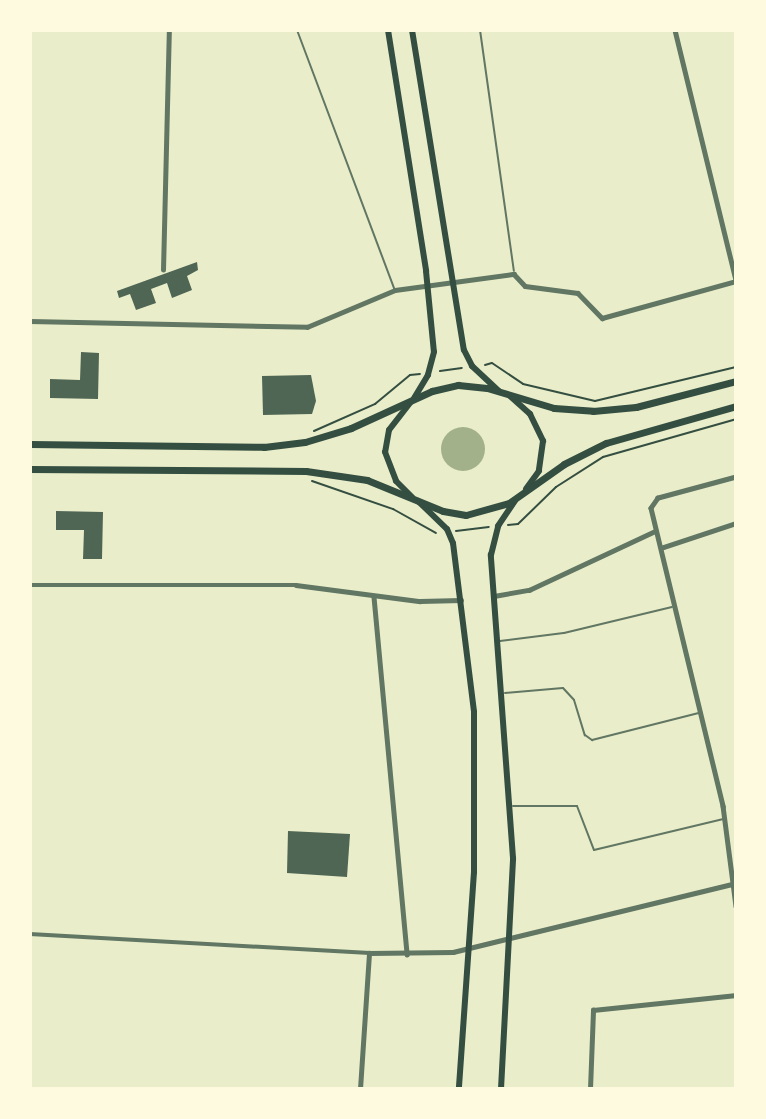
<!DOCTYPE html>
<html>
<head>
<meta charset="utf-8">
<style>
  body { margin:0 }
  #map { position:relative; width:766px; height:1119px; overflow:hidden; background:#e9edc9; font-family:Ubuntu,sans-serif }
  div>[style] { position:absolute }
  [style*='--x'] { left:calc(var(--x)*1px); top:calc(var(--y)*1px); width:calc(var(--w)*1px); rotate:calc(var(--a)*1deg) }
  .water>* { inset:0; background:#a3b18a }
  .round { border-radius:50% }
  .building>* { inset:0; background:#4f6655 }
  .path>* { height:2px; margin:-1px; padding:0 1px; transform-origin:1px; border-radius:1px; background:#344e41 }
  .service>* { height:2px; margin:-1px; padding:0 1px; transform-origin:1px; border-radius:1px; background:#617663 }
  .pedestrian>* { height:3.5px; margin:-1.75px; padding:0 1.75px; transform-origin:1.75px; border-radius:1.75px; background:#617663 }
  .minor>* { height:4.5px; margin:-2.25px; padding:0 2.25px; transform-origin:2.25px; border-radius:2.25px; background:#617663 }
  .secondary>* { height:6px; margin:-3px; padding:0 3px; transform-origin:3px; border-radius:3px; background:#344e41 }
  .primary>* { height:7px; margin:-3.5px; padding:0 3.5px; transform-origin:3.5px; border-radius:3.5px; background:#344e41 }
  span { translate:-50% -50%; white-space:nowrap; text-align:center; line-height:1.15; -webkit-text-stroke:5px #fefae0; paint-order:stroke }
  .frame { position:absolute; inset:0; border:32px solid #fefae0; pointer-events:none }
</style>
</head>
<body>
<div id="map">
  <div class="water">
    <div class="round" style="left:441px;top:427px;width:44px;height:44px"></div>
  </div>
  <div class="building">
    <div style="clip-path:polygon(197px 262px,198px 270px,187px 276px,192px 290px,172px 298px,167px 283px,151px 289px,156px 303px,136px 310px,130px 294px,119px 298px,117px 291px)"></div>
    <div style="clip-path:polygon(81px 352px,99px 353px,98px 399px,50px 398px,50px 379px,80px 380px)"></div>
    <div style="clip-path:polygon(311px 375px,316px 401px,312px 414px,263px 415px,262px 376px)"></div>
    <div style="clip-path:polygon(56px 511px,103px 512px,102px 559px,83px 559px,84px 530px,56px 530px)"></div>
    <div style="clip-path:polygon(288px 831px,350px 834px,347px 877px,287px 873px)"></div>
  </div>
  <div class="path">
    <div style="--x:485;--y:365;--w:7;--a:-16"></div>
    <div style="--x:492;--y:363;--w:37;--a:34"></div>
    <div style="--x:523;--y:384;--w:74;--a:13.3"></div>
    <div style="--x:595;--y:401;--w:145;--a:-13.6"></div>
    <div style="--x:440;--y:371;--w:22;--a:-8"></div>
    <div style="--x:314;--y:431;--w:67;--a:-23.9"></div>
    <div style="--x:375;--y:404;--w:45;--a:-39.6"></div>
    <div style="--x:410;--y:375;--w:10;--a:-6"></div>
    <div style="--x:312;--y:481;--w:86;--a:19.1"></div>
    <div style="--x:393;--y:509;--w:49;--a:29.2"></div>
    <div style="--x:508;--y:525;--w:10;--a:-6"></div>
    <div style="--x:518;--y:524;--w:53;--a:-44.2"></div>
    <div style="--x:556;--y:487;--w:56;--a:-32.6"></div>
    <div style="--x:603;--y:457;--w:138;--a:-15.9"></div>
    <div style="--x:456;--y:531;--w:33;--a:-7"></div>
  </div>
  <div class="service">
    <div style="--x:297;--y:30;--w:276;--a:69.4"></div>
    <div style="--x:480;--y:30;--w:243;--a:82"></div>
    <div style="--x:500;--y:641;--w:64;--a:-7.1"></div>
    <div style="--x:564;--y:633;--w:111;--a:-13.5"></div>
    <div style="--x:505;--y:693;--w:58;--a:-4.9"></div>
    <div style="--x:563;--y:688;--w:16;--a:47"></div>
    <div style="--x:574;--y:700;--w:37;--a:73"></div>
    <div style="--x:585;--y:735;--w:9;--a:36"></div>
    <div style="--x:592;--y:740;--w:110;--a:-14.2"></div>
    <div style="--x:513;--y:806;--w:64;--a:0"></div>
    <div style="--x:577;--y:806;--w:47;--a:68.9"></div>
    <div style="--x:594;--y:850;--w:133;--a:-13.5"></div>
  </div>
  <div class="pedestrian">
    <div style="--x:30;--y:934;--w:340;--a:3.2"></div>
  </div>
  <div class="minor">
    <div style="--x:675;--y:30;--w:258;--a:76.3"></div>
    <div style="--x:163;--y:270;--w:240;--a:-88.6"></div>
    <div style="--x:30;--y:321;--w:277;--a:1.2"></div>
    <div style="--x:307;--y:327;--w:95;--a:-22.8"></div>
    <div style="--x:395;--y:290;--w:120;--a:-7.7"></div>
    <div style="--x:514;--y:274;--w:16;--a:47"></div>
    <div style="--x:525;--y:286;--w:53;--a:7.5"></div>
    <div style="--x:578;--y:293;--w:35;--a:46"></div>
    <div style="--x:602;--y:318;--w:139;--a:-15.4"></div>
    <div style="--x:736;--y:477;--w:81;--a:164.9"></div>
    <div style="--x:658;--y:498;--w:12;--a:125"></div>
    <div style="--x:651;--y:508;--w:307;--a:76.4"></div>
    <div style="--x:723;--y:806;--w:101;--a:82.6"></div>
    <div style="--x:661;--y:548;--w:79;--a:-18.4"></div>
    <div style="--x:30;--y:585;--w:266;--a:0"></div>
    <div style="--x:296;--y:585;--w:125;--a:7.4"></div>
    <div style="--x:420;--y:601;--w:41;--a:-1.4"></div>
    <div style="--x:494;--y:596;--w:36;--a:-10"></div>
    <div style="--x:529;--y:590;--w:137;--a:-25.1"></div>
    <div style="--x:374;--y:597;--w:359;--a:84.7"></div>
    <div style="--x:360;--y:1089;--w:136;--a:-86.2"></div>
    <div style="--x:369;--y:953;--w:84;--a:-0.7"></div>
    <div style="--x:453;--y:952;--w:291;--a:-13.7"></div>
    <div style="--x:590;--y:1089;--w:79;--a:-87.8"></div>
    <div style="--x:593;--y:1010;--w:144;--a:-6"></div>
  </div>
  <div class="secondary">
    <div style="--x:388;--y:30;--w:244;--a:81"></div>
    <div style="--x:426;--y:271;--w:81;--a:84.4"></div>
    <div style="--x:434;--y:352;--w:24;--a:105"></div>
    <div style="--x:428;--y:375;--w:27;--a:121"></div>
    <div style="--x:412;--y:30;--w:324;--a:80.8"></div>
    <div style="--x:464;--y:350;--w:18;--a:63"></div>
    <div style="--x:472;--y:366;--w:37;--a:43"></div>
    <div style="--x:510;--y:396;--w:27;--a:42"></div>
    <div style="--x:530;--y:414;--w:30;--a:64"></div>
    <div style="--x:543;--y:441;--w:30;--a:98"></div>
    <div style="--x:539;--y:471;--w:22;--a:126"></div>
    <div style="--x:410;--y:403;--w:34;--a:128"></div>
    <div style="--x:389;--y:430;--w:22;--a:100"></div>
    <div style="--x:385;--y:452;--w:31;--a:69"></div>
    <div style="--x:396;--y:481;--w:23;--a:45"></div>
    <div style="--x:418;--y:501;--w:40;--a:44"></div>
    <div style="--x:447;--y:529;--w:15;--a:67"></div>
    <div style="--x:453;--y:543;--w:170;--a:82.9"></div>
    <div style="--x:474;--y:712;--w:160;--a:90"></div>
    <div style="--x:474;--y:872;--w:218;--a:94"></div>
    <div style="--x:501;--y:1089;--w:231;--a:-87"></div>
    <div style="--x:513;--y:858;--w:304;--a:-94.2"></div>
    <div style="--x:491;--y:555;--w:30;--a:-76"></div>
    <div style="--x:498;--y:526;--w:30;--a:-56"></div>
  </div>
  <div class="primary">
    <div style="--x:30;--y:444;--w:234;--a:0.7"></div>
    <div style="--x:264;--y:447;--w:41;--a:-7"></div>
    <div style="--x:305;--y:442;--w:48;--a:-16.9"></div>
    <div style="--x:351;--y:428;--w:89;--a:-24.6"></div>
    <div style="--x:432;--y:391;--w:27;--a:-13"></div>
    <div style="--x:458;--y:385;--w:29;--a:6"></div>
    <div style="--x:487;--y:388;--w:70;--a:16.6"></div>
    <div style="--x:554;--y:408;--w:39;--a:4"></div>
    <div style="--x:593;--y:411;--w:43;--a:-5.3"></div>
    <div style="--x:636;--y:407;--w:103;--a:-14.6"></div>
    <div style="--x:30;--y:469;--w:276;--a:0.4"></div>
    <div style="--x:306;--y:471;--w:62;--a:8.4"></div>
    <div style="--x:367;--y:480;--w:82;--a:22.2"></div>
    <div style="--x:443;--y:511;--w:23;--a:10"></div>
    <div style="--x:466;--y:515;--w:45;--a:-15.6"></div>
    <div style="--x:509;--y:503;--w:67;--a:-35.3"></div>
    <div style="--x:564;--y:464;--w:47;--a:-26.6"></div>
    <div style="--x:606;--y:443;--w:135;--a:-15.9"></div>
  </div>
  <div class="frame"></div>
</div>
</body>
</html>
